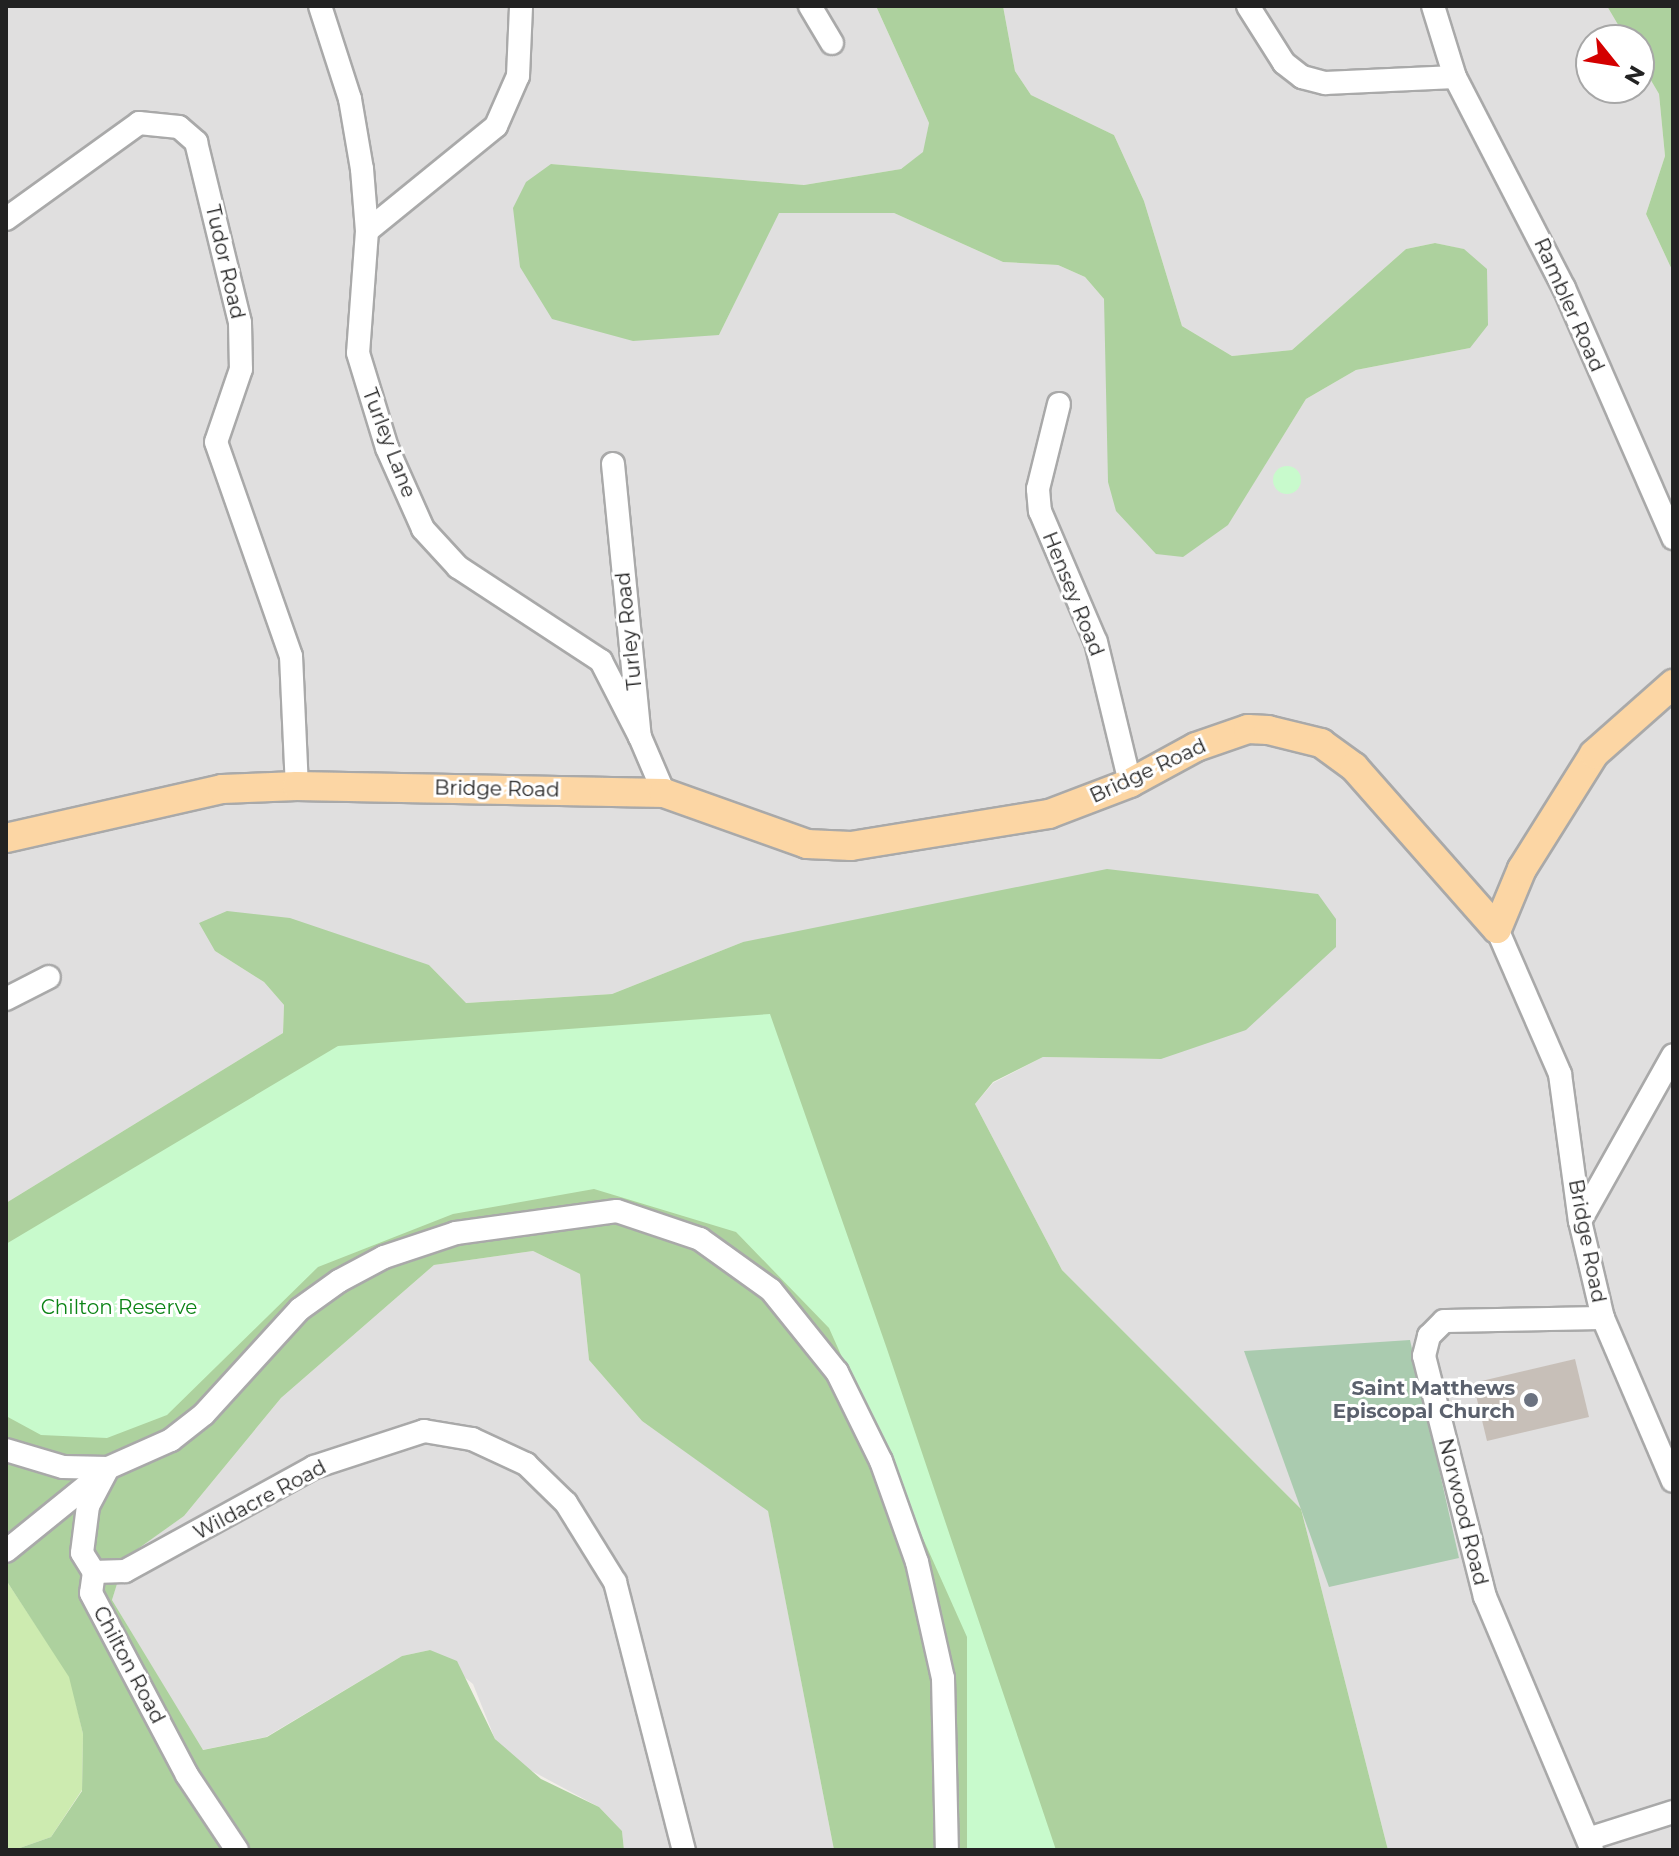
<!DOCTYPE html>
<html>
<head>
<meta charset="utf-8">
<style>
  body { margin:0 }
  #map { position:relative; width:1679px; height:1856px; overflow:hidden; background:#f2efe9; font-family:Montserrat,sans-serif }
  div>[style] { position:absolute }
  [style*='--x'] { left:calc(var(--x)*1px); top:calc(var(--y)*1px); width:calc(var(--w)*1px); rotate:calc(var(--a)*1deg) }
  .residential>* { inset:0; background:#e0dfdf }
  .grass>* { inset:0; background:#cdebb0 }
  .forest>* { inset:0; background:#add19e }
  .cemetery>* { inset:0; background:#aacbaf }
  .park>* { inset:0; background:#c8facc }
  .round { border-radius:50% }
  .building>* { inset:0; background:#c7bfb8 }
  .roads { filter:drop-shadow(2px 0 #a9a9a9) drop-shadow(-2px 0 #a9a9a9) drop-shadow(0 2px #a9a9a9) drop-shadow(0 -2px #a9a9a9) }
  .minor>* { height:22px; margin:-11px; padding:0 11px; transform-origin:11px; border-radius:11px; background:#fff }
  .major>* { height:28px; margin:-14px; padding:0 14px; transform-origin:14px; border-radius:14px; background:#fcd6a4 }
  .dots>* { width:22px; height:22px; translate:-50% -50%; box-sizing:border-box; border:4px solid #fff; border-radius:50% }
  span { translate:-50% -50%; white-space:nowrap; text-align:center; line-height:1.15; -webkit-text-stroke:6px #fff; paint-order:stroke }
  .street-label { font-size:20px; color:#222 }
  .park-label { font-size:20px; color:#0c8416 }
  .worship-label { font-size:20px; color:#5b616d; font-weight:700 }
  .right { translate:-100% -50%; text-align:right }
  .frame { position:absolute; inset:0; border:8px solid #222; pointer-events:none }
  .north { position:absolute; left:1575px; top:24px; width:80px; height:80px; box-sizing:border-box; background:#fff; border:2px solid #a7a7a7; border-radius:50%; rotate:120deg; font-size:22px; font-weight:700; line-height:32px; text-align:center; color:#222 }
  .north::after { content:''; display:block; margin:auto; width:28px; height:36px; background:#d40000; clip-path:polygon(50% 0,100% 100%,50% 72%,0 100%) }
</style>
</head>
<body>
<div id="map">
  <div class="residential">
    <div style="clip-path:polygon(6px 6px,876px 6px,929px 123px,924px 152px,901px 169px,804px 185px,551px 164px,719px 335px,778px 213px,894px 213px,1003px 262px,1058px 265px,1085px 277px,1104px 299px,1110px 329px,1228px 524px,1306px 399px,1356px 370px,1470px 348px,1487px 270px,1463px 249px,1435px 243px,1406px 249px,1292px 350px,1232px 356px,1182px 326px,1144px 201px,1114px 135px,1031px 95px,1015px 71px,1003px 6px,1607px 6px,1627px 40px,1591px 40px,1591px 88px,1639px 88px,1639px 60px,1659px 94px,1665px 156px,1646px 214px,1673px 272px,1673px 1850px,1388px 1850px,1301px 1509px,1062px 1270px,975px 1104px,993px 1083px,1043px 1057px,1161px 1059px,743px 942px,612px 994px,465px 1003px,429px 965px,215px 951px,264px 982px,284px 1005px,283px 1033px,6px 1203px)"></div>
    <div style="clip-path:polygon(533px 1251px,580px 1274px,589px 1360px,642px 1421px,768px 1510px,834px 1850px,624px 1850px,622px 1831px,599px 1807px,517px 1763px,495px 1739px,473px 1684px,430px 1650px,402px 1656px,266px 1737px,202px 1750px,112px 1600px,124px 1558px,184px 1516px,281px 1398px,434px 1265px)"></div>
  </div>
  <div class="grass">
    <div style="clip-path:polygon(6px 1580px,70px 1677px,83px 1734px,82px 1790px,51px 1837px,14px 1850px,6px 1850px)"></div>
  </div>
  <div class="forest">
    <div style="clip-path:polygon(876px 6px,1003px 6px,1015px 71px,1031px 95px,1114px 135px,1144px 201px,1182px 326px,1232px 356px,1292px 350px,1406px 249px,1435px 243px,1464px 249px,1487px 269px,1488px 325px,1470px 348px,1356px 370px,1306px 399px,1228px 525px,1183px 557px,1156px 554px,1116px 511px,1108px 482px,1104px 299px,1085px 277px,1058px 265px,1003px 262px,894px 213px,779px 213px,719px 335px,633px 341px,552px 319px,520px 267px,513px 208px,526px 182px,551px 164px,804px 185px,901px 169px,923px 152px,929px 123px)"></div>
    <div style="clip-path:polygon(1607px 6px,1673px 6px,1673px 272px,1646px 214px,1665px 156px,1659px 94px,1639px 60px,1639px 40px,1627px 40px)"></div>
    <div style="clip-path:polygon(1107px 869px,1318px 894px,1336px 919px,1336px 947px,1246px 1030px,1161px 1059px,1043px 1057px,993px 1082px,975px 1104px,1062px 1270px,1301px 1509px,1388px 1850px,834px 1850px,768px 1511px,642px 1421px,589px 1360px,580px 1274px,533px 1251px,434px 1265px,281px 1398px,184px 1516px,125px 1558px,112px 1600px,203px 1750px,267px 1737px,402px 1656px,430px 1650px,457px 1661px,495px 1739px,541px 1779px,599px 1807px,622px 1831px,624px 1850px,14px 1850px,51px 1837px,82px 1791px,83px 1734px,69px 1677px,6px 1580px,6px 1203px,283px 1033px,284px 1005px,264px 982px,215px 951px,199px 923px,227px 911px,290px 918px,429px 965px,466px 1003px,612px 994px,743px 942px)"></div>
  </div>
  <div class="cemetery">
    <div style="clip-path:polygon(1410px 1340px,1459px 1558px,1329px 1587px,1244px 1351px)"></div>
  </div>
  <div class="park">
    <div class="round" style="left:1273px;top:466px;width:28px;height:28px"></div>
    <div style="clip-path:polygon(770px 1014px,887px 1349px,1056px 1850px,967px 1850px,967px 1637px,829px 1328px,736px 1232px,594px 1189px,453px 1214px,318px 1267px,167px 1415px,107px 1438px,41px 1435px,6px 1416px,6px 1244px,338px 1046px)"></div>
  </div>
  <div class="building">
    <div style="clip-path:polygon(1575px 1359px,1589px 1417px,1487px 1441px,1473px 1383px)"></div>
  </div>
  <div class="roads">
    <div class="minor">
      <div style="--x:320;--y:6;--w:98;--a:72.1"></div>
      <div style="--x:350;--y:99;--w:71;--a:80.3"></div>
      <div style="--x:362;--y:169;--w:62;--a:85.4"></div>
      <div style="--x:367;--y:231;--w:122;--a:94.2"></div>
      <div style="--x:358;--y:353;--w:99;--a:73"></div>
      <div style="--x:387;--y:448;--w:89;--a:66"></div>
      <div style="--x:423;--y:529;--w:52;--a:47.4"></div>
      <div style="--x:458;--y:567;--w:171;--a:33.3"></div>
      <div style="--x:601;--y:661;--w:85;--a:62.8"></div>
      <div style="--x:810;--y:6;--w:43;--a:59.3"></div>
      <div style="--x:1248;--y:6;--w:67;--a:57.7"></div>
      <div style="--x:1284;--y:63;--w:23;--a:38"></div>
      <div style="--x:1302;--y:77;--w:24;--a:15"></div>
      <div style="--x:1325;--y:83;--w:130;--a:-2.6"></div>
      <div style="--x:1433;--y:6;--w:74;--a:72.8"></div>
      <div style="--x:1455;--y:77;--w:237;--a:62.7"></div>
      <div style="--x:1564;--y:288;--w:273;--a:66.4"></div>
      <div style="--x:6;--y:219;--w:164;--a:-35.8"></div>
      <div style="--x:139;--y:123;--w:40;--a:5.7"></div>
      <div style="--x:179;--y:127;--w:23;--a:41"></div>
      <div style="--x:196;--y:142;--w:186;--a:76.3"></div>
      <div style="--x:240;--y:323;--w:46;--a:88.8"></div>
      <div style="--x:241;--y:369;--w:77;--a:108.9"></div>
      <div style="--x:216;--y:442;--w:227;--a:70.7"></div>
      <div style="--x:291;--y:656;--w:130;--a:87.4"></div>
      <div style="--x:367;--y:231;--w:166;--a:-39.1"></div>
      <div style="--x:496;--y:126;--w:55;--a:-66.3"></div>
      <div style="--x:518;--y:76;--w:70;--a:-87.5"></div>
      <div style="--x:1059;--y:404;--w:88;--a:103.9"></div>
      <div style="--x:1038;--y:489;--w:22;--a:85"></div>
      <div style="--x:1040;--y:511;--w:142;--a:66.9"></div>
      <div style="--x:1096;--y:642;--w:145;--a:76.4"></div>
      <div style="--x:613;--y:464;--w:274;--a:84.4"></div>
      <div style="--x:640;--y:737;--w:61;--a:66.8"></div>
      <div style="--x:1497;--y:929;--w:158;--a:66.5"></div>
      <div style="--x:1560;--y:1074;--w:148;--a:82.3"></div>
      <div style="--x:1580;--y:1221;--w:100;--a:76.7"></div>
      <div style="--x:1603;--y:1318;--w:177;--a:66.8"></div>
      <div style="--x:6;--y:999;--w:48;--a:-27.1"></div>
      <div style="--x:1580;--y:1221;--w:190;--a:-60.7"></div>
      <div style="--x:6;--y:1450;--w:59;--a:16.6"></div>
      <div style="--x:63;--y:1467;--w:45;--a:1.3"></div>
      <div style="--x:108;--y:1468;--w:69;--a:-24"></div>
      <div style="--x:171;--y:1440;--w:42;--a:-38.2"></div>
      <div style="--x:204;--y:1414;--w:142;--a:-47.6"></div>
      <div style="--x:300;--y:1309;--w:48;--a:-35.7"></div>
      <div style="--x:339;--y:1281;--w:51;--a:-28.1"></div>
      <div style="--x:384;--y:1257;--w:76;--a:-18.4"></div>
      <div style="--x:456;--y:1233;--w:162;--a:-7.8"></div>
      <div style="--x:617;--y:1211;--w:88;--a:18.6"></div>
      <div style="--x:700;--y:1239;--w:87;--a:35.7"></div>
      <div style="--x:771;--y:1290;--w:105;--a:51.2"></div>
      <div style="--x:837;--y:1372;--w:99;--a:63.7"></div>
      <div style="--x:881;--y:1461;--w:107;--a:70.4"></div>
      <div style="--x:917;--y:1562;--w:119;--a:77.4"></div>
      <div style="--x:943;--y:1678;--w:172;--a:88.7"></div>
      <div style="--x:108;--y:1468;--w:43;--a:117.8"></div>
      <div style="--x:88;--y:1506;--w:47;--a:97.3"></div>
      <div style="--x:82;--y:1553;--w:22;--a:58"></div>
      <div style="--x:94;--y:1572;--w:21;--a:98"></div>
      <div style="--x:91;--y:1593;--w:206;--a:62.2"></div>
      <div style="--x:187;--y:1775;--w:90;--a:56.3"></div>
      <div style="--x:6;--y:1551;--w:122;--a:-39"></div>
      <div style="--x:94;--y:1572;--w:31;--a:-2"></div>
      <div style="--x:125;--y:1571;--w:216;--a:-28.8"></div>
      <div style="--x:314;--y:1467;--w:116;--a:-18.1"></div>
      <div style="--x:424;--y:1431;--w:49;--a:9.5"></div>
      <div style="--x:472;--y:1439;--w:60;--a:24.8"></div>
      <div style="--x:526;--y:1464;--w:56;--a:44.3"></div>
      <div style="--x:566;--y:1503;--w:93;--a:58.2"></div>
      <div style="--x:615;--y:1582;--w:277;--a:75.6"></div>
      <div style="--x:1588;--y:1839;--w:89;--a:-17.6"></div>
      <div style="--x:1592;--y:1850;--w:275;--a:-112.9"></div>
      <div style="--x:1485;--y:1597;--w:249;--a:-104.2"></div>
      <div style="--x:1424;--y:1356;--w:21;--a:-76"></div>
      <div style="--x:1429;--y:1336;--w:21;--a:-45"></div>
      <div style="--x:1444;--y:1321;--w:159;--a:-1.1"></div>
    </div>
    <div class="major">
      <div style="--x:6;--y:838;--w:221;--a:-12.8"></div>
      <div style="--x:222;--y:789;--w:75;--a:-2.3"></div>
      <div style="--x:297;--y:786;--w:367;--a:1.1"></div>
      <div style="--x:664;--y:793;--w:152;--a:19.6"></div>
      <div style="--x:807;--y:844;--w:44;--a:2.6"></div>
      <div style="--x:851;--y:846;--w:201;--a:-9.2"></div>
      <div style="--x:1049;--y:814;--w:87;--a:-20.9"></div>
      <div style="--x:1130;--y:783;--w:75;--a:-28.6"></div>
      <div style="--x:1196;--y:747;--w:55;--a:-19.1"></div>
      <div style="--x:1248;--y:729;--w:20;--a:3"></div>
      <div style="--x:1268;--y:730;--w:55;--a:13.8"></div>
      <div style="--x:1321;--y:743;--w:41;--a:36"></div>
      <div style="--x:1354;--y:767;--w:216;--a:48.6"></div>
      <div style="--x:1497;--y:929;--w:65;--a:-67.4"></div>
      <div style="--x:1522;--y:869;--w:136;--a:-57.9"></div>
      <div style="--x:1594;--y:754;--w:106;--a:-41.5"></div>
    </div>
  </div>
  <div class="dots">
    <div style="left:1531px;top:1400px;background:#6b7280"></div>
  </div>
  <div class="street-label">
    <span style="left:225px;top:262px;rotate:77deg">Tudor Road</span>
    <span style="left:1569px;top:305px;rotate:66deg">Rambler Road</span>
    <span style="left:389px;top:443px;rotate:69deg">Turley Lane</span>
    <span style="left:1073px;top:594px;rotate:68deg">Hensey Road</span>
    <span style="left:629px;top:631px;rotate:-96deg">Turley Road</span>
    <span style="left:1148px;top:771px;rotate:-25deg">Bridge Road</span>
    <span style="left:497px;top:789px;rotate:1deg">Bridge Road</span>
    <span style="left:1587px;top:1241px;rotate:79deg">Bridge Road</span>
    <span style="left:260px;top:1500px;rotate:-28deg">Wildacre Road</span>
    <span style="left:1463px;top:1512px;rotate:76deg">Norwood Road</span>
    <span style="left:129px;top:1665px;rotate:62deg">Chilton Road</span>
  </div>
  <div class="park-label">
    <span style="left:119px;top:1307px">Chilton Reserve</span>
  </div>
  <div class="worship-label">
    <span class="right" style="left:1515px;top:1400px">Saint Matthews<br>Episcopal Church</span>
  </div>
  <div class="frame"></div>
  <div class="north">N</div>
</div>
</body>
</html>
